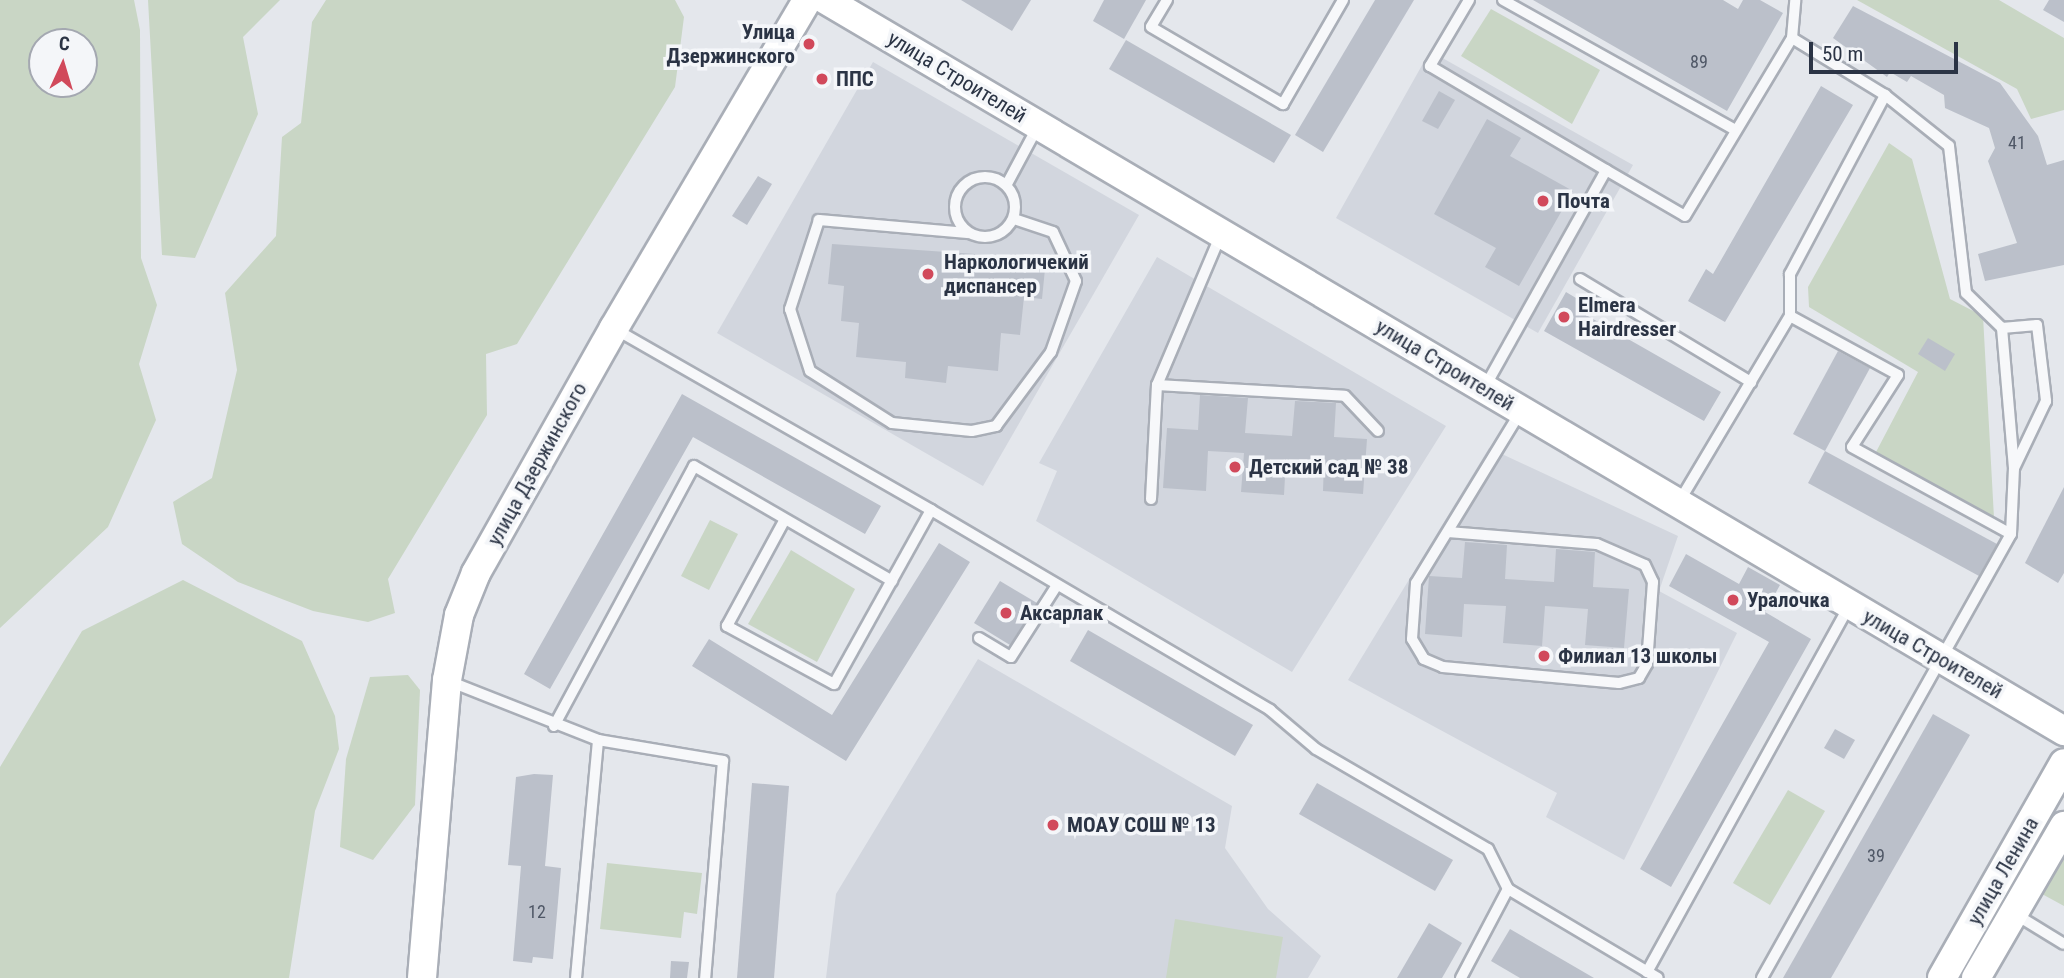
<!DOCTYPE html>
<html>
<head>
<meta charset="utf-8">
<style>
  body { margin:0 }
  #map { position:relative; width:2064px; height:978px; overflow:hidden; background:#e4e7ec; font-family:"Roboto Condensed",sans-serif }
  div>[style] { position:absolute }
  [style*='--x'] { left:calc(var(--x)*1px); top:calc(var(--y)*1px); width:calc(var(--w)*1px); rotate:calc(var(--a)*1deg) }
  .built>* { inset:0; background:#d2d6de }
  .green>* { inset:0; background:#c9d6c5 }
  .building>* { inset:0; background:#bbc0ca }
  .roads { filter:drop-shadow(2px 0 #a9aeb7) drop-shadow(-2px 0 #a9aeb7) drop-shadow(0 2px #a9aeb7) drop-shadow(0 -2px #a9aeb7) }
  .lane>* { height:10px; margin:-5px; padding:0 5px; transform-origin:5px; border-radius:5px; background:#f7f8fa }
  .lane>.ring { margin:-5px; padding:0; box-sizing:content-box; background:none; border:10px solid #f7f8fa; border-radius:50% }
  .secondary>* { height:28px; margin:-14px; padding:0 14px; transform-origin:14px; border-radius:14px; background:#fff }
  .dots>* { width:19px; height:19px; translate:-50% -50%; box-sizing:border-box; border:4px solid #f4f6f9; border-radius:50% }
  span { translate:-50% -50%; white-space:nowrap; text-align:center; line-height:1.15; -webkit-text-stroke:7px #f4f6f9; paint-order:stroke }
  .number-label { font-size:18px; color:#4f5766 }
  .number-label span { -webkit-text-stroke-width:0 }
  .poi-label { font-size:21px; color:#2b3445; font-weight:700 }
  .right { translate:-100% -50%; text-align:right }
  .left { translate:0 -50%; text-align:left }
  .street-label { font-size:21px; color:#2b3445 }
  .north { position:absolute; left:28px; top:28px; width:70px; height:70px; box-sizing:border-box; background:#f4f6f9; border:2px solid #a4a8b1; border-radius:50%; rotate:4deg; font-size:19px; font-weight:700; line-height:28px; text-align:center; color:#2b3445 }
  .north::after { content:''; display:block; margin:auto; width:24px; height:32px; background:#d1495b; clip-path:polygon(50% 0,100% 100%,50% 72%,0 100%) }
  .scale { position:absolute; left:1809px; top:42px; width:149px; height:32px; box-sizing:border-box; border:4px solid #2b3445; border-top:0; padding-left:9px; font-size:21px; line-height:24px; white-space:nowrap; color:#2b3445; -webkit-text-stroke:5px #f4f6f9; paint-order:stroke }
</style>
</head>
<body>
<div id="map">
  <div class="built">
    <div style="clip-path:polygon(1430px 51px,1633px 165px,1538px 333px,1336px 218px)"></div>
    <div style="clip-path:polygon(873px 62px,1139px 215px,983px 486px,717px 333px)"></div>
    <div style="clip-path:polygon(1157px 257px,1446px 426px,1292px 672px,1036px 521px,1057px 471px,1039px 463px)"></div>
    <div style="clip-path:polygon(1489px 448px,1678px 536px,1659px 591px,1737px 633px,1624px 860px,1546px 817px,1557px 793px,1348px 680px)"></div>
    <div style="clip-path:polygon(978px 659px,1232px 806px,1225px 848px,1268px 909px,1321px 956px,1308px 978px,826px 978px,836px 894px)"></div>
  </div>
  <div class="green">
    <div style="clip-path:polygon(evenodd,0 0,134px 0,140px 30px,141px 258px,157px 305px,139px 364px,156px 420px,108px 527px,0 628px,0 0,42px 42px,84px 42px,84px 84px,42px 84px,42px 42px)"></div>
    <div style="clip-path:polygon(148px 0,280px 0,243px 37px,258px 114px,195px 258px,162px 255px)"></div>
    <div style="clip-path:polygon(326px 0,675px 0,684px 17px,675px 87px,517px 344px,486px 354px,487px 415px,388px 579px,395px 613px,368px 622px,313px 611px,238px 582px,182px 544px,173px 502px,212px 478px,237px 370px,225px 293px,276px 236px,282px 137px,301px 123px,312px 22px)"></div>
    <div style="clip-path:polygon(1857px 0,1999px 0,2064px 38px,2064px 110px,2031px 119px,2017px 89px)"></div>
    <div style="clip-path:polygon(1491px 9px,1600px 70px,1572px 124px,1461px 56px)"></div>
    <div style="clip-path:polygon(1889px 143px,1912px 159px,1950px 299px,1983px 316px,1994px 518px,1876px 452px,1918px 372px,1809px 307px,1808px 287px)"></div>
    <div style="clip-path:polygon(710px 520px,738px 534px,709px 590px,681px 576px)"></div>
    <div style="clip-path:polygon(791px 550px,855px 589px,817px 662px,748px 624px)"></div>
    <div style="clip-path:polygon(183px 580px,302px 641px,335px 716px,339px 749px,315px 811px,289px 978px,0 978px,0 767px,82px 631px)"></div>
    <div style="clip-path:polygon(408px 675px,420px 690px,415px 805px,373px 860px,340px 847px,346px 759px,370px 677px)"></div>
    <div style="clip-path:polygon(1788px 790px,1825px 811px,1770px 905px,1733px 883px)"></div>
    <div style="clip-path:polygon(2064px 855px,2064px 906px,2042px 894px)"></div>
    <div style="clip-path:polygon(607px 863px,702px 873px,697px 914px,684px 912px,681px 938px,600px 929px)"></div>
    <div style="clip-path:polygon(1175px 919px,1283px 937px,1276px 978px,1166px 978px)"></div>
  </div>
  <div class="building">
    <div style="clip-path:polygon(961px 0,1031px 0,1012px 31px)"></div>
    <div style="clip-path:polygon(1104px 0,1146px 0,1124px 39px,1093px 21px)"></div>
    <div style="clip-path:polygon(1375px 0,1414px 0,1323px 152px,1295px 135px)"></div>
    <div style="clip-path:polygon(1533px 0,1723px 0,1738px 9px,1743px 0,1760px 0,1783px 13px,1727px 111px)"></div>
    <div style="clip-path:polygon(2049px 0,2064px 0,2064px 22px,2043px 10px)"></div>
    <div style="clip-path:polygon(1853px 6px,2000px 83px,2038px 136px,2047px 165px,2064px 160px,2064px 265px,1985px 281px,1978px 254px,2017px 243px,1988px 161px,1995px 148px,1989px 128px,1945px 108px,1944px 95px,1911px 76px,1907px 82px,1890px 72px,1887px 77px,1833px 38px)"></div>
    <div style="clip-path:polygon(1126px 40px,1291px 135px,1274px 163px,1109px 69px)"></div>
    <div style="clip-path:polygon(1821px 86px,1853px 105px,1725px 322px,1688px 301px,1706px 269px,1713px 274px)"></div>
    <div style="clip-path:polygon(1439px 91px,1455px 100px,1438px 129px,1422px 121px)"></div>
    <div style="clip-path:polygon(1487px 119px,1521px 138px,1510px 156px,1573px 191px,1519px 286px,1485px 267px,1496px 248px,1434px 214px)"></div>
    <div style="clip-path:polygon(758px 176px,772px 184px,747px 225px,732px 216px)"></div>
    <div style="clip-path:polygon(832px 244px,1046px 259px,1042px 299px,1024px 297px,1020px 335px,1001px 333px,998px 371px,948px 366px,946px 383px,905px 378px,906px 362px,856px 357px,859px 323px,841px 321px,844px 286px,828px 284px)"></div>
    <div style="clip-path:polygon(1566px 292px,1591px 307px,1586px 315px,1721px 392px,1704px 421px,1544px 331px)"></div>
    <div style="clip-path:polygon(1928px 338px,1955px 354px,1945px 371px,1918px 354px)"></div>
    <div style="clip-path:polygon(1838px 351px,1870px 368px,1825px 451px,1793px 434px)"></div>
    <div style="clip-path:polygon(682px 394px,881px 506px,865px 534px,693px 437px,550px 689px,524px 674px)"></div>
    <div style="clip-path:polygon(1200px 395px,1248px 398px,1245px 433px,1292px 436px,1295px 401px,1336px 403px,1334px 437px,1367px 439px,1363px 494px,1323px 491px,1324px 461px,1286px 459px,1284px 495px,1241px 492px,1244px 453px,1208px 451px,1206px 491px,1163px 488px,1167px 428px,1198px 430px)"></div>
    <div style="clip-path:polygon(1825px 451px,1997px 544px,1979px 576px,1808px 483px)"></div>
    <div style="clip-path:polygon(2064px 487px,2064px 573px,2058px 583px,2025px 563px)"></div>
    <div style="clip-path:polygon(1465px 542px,1507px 545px,1505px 579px,1554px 582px,1556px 549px,1595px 552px,1593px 587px,1629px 589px,1624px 648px,1585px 645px,1588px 609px,1545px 606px,1542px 646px,1503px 643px,1506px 606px,1464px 604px,1462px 637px,1425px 634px,1429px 576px,1462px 578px)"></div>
    <div style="clip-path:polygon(939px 543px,970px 562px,846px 761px,692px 666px,709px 639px,832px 715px)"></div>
    <div style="clip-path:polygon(1686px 554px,1739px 584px,1748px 567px,1780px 585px,1765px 612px,1811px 639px,1671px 887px,1640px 869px,1769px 642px,1669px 586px)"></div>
    <div style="clip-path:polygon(1000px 581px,1037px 603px,1010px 645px,974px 623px)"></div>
    <div style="clip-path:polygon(1088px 630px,1253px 725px,1235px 756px,1070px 661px)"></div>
    <div style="clip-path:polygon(1933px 714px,1970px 735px,1831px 978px,1783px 978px)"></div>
    <div style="clip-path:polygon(1835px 729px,1855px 740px,1844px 759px,1824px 748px)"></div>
    <div style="clip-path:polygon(534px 774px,553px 775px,545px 866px,561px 868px,553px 959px,533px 957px,532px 963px,513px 961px,521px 866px,508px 865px,516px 777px)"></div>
    <div style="clip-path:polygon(752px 783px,789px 786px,774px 978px,737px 978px)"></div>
    <div style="clip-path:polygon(1317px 783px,1453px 860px,1435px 891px,1299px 814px)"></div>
    <div style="clip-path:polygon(1429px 923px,1462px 943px,1442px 978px,1397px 978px)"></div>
    <div style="clip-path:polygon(1510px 929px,1594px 978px,1520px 978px,1491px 961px)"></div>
    <div style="clip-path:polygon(671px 961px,689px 962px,687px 978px,670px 978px)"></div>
  </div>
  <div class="roads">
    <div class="lane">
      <div style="--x:1167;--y:0;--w:31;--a:121"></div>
      <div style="--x:1151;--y:27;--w:153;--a:30.3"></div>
      <div style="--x:1283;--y:104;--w:120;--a:-60"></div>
      <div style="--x:1469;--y:0;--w:77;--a:120.6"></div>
      <div style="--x:1430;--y:66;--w:204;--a:30.6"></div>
      <div style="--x:1503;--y:0;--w:265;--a:29.2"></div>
      <div class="ring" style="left:955px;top:177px;width:50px;height:50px"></div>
      <div style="--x:1007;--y:184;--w:66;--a:-61.9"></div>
      <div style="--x:968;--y:233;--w:150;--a:-175"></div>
      <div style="--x:819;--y:220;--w:94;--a:108"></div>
      <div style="--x:790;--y:309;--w:65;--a:72.1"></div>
      <div style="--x:810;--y:371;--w:97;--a:32.4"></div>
      <div style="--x:892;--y:423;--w:80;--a:5.7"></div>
      <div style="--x:972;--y:431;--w:25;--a:-12"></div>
      <div style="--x:996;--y:426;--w:92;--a:-53.4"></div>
      <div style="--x:1051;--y:352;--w:75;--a:-70.6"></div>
      <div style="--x:1076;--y:281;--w:54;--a:-115.1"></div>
      <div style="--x:1053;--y:232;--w:41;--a:-161.6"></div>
      <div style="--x:1580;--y:279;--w:200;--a:31.1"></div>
      <div style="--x:1790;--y:316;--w:123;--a:28.6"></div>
      <div style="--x:1898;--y:375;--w:85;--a:122.6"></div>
      <div style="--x:1852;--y:447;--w:181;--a:28.7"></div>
      <div style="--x:2002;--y:328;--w:35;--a:-5"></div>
      <div style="--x:2037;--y:325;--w:77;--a:83.2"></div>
      <div style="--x:2046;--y:401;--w:74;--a:115.5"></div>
      <div style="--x:615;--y:329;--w:364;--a:29.8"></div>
      <div style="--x:931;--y:510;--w:199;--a:119.1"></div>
      <div style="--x:834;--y:684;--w:122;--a:-151.5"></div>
      <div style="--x:727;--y:626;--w:119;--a:-61.5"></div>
      <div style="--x:1157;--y:385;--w:188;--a:3.3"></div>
      <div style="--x:1345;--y:396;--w:48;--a:46.7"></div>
      <div style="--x:1486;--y:385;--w:246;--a:-60.8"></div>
      <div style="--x:1606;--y:170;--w:91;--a:30.2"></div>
      <div style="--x:1685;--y:216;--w:208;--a:-59"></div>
      <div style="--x:1792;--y:38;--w:38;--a:-85"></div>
      <div style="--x:1151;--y:499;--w:114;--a:-87"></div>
      <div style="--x:1157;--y:385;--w:164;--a:-67"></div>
      <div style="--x:1679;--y:502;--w:217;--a:-59.2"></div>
      <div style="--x:1790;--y:316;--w:42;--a:-90"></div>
      <div style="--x:1790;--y:274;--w:203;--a:-62"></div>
      <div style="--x:931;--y:510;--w:394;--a:30.5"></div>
      <div style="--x:1270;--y:710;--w:60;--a:40.3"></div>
      <div style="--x:1316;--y:749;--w:199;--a:30.2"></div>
      <div style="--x:1488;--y:849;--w:45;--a:63.4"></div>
      <div style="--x:1508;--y:889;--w:174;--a:30.7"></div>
      <div style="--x:1448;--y:532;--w:149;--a:4.6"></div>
      <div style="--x:1597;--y:544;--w:52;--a:23.6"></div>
      <div style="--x:1645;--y:565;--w:19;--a:65"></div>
      <div style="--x:1653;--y:582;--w:82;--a:94.2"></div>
      <div style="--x:1647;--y:664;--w:16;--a:120"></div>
      <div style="--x:1639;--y:678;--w:21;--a:166"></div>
      <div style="--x:1619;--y:683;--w:177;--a:-174.8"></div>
      <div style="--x:1443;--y:667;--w:21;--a:-157"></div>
      <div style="--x:1424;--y:659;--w:23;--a:-121"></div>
      <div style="--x:1412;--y:639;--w:56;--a:-85.9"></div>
      <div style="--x:1416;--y:583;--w:198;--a:-58.6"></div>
      <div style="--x:979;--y:638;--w:37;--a:31"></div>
      <div style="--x:1011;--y:657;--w:85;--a:-57.4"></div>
      <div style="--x:451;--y:682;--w:158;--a:21.5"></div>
      <div style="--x:598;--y:740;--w:127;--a:9.5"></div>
      <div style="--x:723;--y:761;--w:218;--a:94.7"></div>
      <div style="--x:554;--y:726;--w:295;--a:-61.7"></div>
      <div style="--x:694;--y:466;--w:229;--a:30.1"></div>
      <div style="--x:2015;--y:914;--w:57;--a:31.5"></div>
      <div style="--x:1647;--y:972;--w:416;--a:-61.1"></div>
      <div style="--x:576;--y:978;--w:239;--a:-84.7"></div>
      <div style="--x:1461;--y:978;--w:101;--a:-62.2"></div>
      <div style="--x:1762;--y:978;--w:509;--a:-60.72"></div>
      <div style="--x:2011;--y:534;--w:66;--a:-87.4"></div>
      <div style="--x:2014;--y:468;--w:141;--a:-94.9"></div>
      <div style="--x:2002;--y:328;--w:50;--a:-135.8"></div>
      <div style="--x:1966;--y:293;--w:148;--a:-96.6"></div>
      <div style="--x:1949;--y:146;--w:82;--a:-141.4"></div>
      <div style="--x:1885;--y:95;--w:109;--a:-148.5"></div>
    </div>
    <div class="secondary">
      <div style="--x:826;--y:0;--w:1438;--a:30.56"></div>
      <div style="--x:422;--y:978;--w:299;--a:-85.2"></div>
      <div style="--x:447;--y:680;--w:66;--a:-79.5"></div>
      <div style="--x:459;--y:615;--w:45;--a:-68"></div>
      <div style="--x:476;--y:573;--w:281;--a:-60.6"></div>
      <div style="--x:614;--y:328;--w:381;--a:-59.5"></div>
      <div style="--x:1942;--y:978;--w:247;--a:-60.4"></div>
      <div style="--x:1976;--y:978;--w:176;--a:-59.9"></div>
    </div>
  </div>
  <div class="dots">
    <div style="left:809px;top:44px;background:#d1495b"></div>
    <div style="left:822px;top:79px;background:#d1495b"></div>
    <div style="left:1543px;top:201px;background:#d1495b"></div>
    <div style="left:928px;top:274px;background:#d1495b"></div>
    <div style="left:1564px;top:317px;background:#d1495b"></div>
    <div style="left:1235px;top:467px;background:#d1495b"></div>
    <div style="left:1733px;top:600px;background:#d1495b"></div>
    <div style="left:1006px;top:613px;background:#d1495b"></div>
    <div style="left:1544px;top:656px;background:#d1495b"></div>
    <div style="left:1053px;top:825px;background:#d1495b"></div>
  </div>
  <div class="number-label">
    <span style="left:1699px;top:62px">89</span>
    <span style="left:2017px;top:143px">41</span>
    <span style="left:1876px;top:856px">39</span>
    <span style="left:537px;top:912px">12</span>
  </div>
  <div class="poi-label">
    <span class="right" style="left:795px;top:44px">Улица<br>Дзержинского</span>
    <span class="left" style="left:836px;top:79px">ППС</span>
    <span class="left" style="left:1557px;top:201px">Почта</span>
    <span class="left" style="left:944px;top:274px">Наркологичекий<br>диспансер</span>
    <span class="left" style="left:1578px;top:317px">Elmera<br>Hairdresser</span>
    <span class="left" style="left:1249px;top:467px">Детский сад № 38</span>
    <span class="left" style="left:1747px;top:600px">Уралочка</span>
    <span class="left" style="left:1020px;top:613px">Аксарлак</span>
    <span class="left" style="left:1558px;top:656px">Филиал 13 школы</span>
    <span class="left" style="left:1067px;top:825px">МОАУ СОШ № 13</span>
  </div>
  <div class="street-label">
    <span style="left:957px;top:77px;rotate:31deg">улица Строителей</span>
    <span style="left:1445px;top:365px;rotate:31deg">улица Строителей</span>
    <span style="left:537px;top:464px;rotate:-61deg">улица Дзержинского</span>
    <span style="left:1933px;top:654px;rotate:30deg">улица Строителей</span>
    <span style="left:2003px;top:871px;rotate:-60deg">улица Ленина</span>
  </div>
  <div class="north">С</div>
  <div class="scale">50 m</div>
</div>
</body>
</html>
